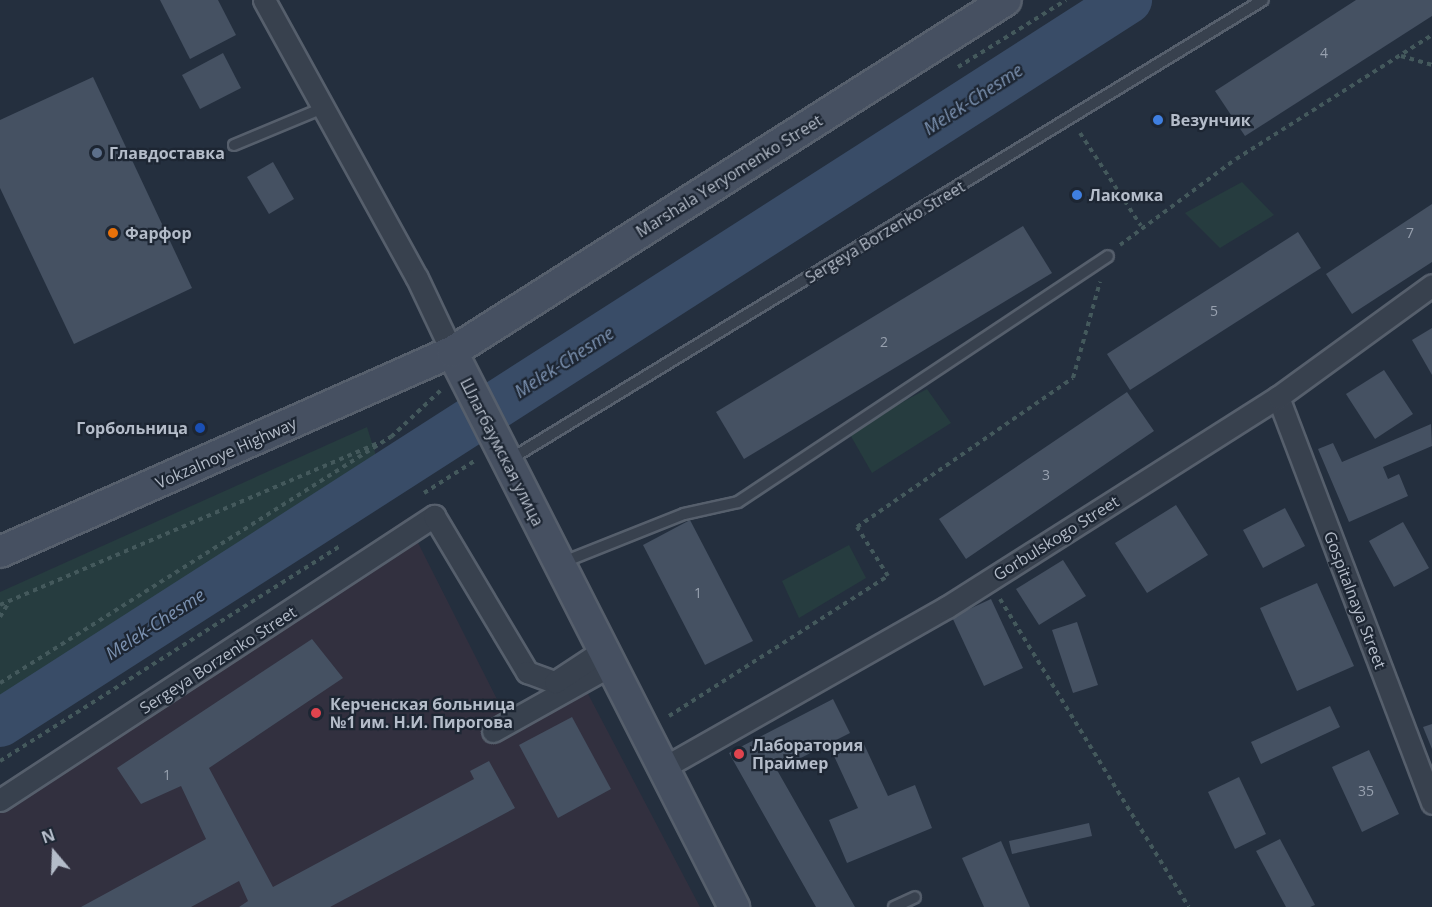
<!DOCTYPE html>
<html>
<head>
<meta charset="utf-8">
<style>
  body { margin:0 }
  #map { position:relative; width:1432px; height:907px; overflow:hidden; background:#242f3e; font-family:"Open Sans",sans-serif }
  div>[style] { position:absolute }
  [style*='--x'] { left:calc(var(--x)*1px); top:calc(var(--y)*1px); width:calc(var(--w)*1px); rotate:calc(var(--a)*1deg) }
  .medical>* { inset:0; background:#32303f }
  .green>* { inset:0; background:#263c3f }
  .river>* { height:48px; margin:-24px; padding:0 24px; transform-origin:24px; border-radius:24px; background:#394c67 }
  .building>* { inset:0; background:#455162 }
  .path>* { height:4px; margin-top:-2px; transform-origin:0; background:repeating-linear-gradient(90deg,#44595c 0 4.5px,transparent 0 9px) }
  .roads { filter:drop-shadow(2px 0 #565f6c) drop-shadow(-2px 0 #565f6c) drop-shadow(0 2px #565f6c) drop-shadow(0 -2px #565f6c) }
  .lane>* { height:10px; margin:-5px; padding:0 5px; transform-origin:5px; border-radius:5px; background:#38414e }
  .street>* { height:21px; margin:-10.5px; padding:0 10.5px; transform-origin:10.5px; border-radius:10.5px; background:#38414e }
  .secondary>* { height:30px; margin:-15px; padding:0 15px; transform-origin:15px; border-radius:15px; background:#465061 }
  .dots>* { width:16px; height:16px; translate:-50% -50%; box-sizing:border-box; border:3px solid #1d2633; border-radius:50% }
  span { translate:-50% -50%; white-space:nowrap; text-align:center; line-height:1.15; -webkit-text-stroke:4.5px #1d2633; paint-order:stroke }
  .number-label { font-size:14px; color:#98a1af }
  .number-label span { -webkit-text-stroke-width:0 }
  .poi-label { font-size:16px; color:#b4bcc9; font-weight:700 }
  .left { translate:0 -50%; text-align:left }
  .right { translate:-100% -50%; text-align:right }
  .street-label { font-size:16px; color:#b4bcc9 }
  .water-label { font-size:18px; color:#7c92b1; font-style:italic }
  .north { position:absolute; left:24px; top:823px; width:60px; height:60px; -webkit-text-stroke:4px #1d2633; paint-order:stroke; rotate:341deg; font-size:16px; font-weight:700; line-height:24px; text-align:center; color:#b4bcc9 }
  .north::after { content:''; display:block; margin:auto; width:21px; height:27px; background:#b4bcc9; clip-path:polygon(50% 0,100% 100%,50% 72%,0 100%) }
</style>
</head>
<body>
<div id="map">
  <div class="medical">
    <div style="clip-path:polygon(406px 519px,514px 733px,587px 692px,700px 907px,0 907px,0 801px)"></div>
  </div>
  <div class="green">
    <div style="clip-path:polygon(1242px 182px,1274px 215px,1220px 248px,1185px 213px)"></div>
    <div style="clip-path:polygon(927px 389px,951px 423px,872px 473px,848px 431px)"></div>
    <div style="clip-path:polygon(367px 427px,379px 465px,0 705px,0 592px)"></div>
    <div style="clip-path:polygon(849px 545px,866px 578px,799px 618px,782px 581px)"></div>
  </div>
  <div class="river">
    <div style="--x:0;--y:723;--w:1340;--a:-32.66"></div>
  </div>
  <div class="building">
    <div style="clip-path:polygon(160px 0,218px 0,236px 35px,190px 59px)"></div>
    <div style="clip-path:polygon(1356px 0,1432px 0,1432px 16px,1245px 136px,1215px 91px)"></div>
    <div style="clip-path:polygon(223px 53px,241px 88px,200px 109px,182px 75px)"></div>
    <div style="clip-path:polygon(93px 77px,192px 288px,74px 344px,0 188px,0 120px)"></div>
    <div style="clip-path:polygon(273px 162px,294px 199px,269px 214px,247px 177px)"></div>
    <div style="clip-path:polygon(1432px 204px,1432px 262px,1352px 314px,1326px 274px)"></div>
    <div style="clip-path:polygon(1023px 226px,1052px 273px,744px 459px,716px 412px)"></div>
    <div style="clip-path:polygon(1298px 232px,1321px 268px,1130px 390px,1107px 354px)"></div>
    <div style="clip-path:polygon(1432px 328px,1432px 375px,1412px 340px)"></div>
    <div style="clip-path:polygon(1384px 370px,1413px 414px,1375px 439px,1346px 394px)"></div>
    <div style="clip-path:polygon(1127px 392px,1154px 431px,966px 559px,939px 519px)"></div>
    <div style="clip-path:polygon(1431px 424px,1432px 446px,1383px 467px,1388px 479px,1399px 474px,1408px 496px,1349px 522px,1318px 449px,1333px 443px,1342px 462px)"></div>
    <div style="clip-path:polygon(1176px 505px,1208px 555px,1147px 593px,1115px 543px)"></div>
    <div style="clip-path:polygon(1285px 508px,1305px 546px,1263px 568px,1243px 530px)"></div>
    <div style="clip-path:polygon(690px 520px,753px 641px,705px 665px,643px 545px)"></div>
    <div style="clip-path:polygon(1403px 522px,1429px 568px,1394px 587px,1369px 541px)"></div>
    <div style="clip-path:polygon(1063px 560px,1086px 596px,1039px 625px,1016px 589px)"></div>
    <div style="clip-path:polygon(1317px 583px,1354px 666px,1297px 691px,1260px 608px)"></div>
    <div style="clip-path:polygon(991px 599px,1023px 668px,984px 686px,952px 617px)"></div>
    <div style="clip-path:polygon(1077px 622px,1098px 685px,1073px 693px,1052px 630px)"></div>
    <div style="clip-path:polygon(312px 639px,343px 678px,209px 768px,273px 887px,474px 779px,470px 771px,489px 761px,515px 808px,330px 907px,239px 907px,248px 901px,239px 881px,191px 907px,81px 907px,206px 839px,181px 786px,141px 804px,117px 768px)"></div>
    <div style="clip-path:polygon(833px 699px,850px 733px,777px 770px,855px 907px,816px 907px,729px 753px)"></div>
    <div style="clip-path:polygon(1330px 706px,1340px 727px,1261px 764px,1251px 742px)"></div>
    <div style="clip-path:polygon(572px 717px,611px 789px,558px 818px,519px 745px)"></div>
    <div style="clip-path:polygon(1432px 724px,1432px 749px,1423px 727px)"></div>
    <div style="clip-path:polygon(863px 742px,888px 796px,915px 785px,932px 828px,847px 863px,829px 820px,858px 808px,834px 756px)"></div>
    <div style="clip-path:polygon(1369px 750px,1399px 814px,1362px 832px,1332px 767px)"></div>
    <div style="clip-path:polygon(1239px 777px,1266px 834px,1235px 849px,1208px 792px)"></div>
    <div style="clip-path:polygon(1089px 823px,1092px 836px,1012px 854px,1009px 841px)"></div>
    <div style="clip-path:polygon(1280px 839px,1315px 905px,1310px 907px,1286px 907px,1256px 851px)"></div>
    <div style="clip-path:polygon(1001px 841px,1030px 907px,984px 907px,962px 858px)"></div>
  </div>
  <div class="path">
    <div style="--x:1401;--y:56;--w:32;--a:16"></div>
    <div style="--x:958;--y:67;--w:127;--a:-31.8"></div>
    <div style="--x:1080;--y:133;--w:111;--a:56.7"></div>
    <div style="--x:1120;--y:245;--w:144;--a:-36.6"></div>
    <div style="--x:1236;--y:159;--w:232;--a:-32.3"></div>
    <div style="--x:424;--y:493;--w:62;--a:-32.4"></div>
    <div style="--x:1000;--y:599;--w:361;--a:58.5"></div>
    <div style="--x:0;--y:605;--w:413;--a:-23.2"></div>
    <div style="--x:0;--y:617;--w:17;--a:-59"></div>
    <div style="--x:0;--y:683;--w:462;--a:-32.2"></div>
    <div style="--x:391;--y:437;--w:69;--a:-43.2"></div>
    <div style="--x:669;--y:716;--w:260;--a:-32.6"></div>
    <div style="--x:888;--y:576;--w:58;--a:-122.3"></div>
    <div style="--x:857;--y:527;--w:262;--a:-34.6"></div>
    <div style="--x:1073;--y:378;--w:100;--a:-74.3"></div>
    <div style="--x:0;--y:761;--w:401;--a:-32.3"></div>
  </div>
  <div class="roads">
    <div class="lane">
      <div style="--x:234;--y:145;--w:96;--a:-22.6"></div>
      <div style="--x:509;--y:460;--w:883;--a:-31.39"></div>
      <div style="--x:561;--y:563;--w:132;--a:-21.7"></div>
      <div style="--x:684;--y:514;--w:55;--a:-12.5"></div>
      <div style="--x:738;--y:502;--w:444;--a:-33.6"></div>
      <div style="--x:894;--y:907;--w:23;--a:-25"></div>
    </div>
    <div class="street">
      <div style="--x:264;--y:0;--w:317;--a:61.2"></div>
      <div style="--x:417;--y:278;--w:82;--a:64.7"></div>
      <div style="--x:1278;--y:397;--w:434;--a:69.2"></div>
      <div style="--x:493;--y:731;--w:137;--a:-29.2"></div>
      <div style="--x:665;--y:767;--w:324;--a:-29.6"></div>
      <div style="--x:947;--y:607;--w:392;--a:-32.4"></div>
      <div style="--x:1278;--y:397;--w:190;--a:-36"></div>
      <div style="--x:0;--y:800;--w:519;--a:-33.2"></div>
      <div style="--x:434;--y:516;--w:182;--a:59.2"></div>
      <div style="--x:527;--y:672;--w:30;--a:20"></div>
      <div style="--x:555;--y:682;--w:60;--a:-33.4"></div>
    </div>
    <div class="secondary">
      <div style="--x:452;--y:352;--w:623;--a:63.06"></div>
      <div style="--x:0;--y:552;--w:494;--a:-23.9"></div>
      <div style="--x:452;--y:352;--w:656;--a:-32.43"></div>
    </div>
  </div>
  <div class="dots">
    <div style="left:1158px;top:120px;background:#3f7fe0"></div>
    <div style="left:97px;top:153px;background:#5c6f8a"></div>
    <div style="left:1077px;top:195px;background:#3f7fe0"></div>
    <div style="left:113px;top:233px;background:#e8710a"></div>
    <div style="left:200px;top:428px;background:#1a4fb4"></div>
    <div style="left:316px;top:713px;background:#e0444e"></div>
    <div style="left:739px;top:754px;background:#e0444e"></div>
  </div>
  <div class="number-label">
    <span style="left:1324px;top:53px">4</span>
    <span style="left:1410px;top:233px">7</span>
    <span style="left:1214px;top:311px">5</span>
    <span style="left:884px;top:342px">2</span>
    <span style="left:1046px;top:475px">3</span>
    <span style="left:698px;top:593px">1</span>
    <span style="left:167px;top:775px">1</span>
    <span style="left:1366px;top:791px">35</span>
  </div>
  <div class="poi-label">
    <span class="left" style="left:1170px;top:120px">Везунчик</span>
    <span class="left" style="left:109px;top:153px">Главдоставка</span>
    <span class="left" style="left:1089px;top:195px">Лакомка</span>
    <span class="left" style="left:125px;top:233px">Фарфор</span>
    <span class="right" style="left:188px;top:428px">Горбольница</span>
    <span class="left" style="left:330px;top:713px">Керченская больница<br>№1 им. Н.И. Пирогова</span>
    <span class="left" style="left:752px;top:754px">Лаборатория<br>Праймер</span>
  </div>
  <div class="street-label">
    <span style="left:729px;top:176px;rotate:-32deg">Marshala Yeryomenko Street</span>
    <span style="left:885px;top:232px;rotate:-31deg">Sergeya Borzenko Street</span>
    <span style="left:502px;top:452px;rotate:63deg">Шлагбаумская улица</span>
    <span style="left:226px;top:453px;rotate:-24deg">Vokzalnoye Highway</span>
    <span style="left:1056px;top:538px;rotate:-32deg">Gorbulskogo Street</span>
    <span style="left:1355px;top:600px;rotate:69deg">Gospitalnaya Street</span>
    <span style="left:218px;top:660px;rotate:-33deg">Sergeya Borzenko Street</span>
  </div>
  <div class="water-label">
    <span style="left:973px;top:99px;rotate:-33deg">Melek-Chesme</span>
    <span style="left:564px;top:362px;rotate:-33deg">Melek-Chesme</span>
    <span style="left:155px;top:624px;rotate:-33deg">Melek-Chesme</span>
  </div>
  <div class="north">N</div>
</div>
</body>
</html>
